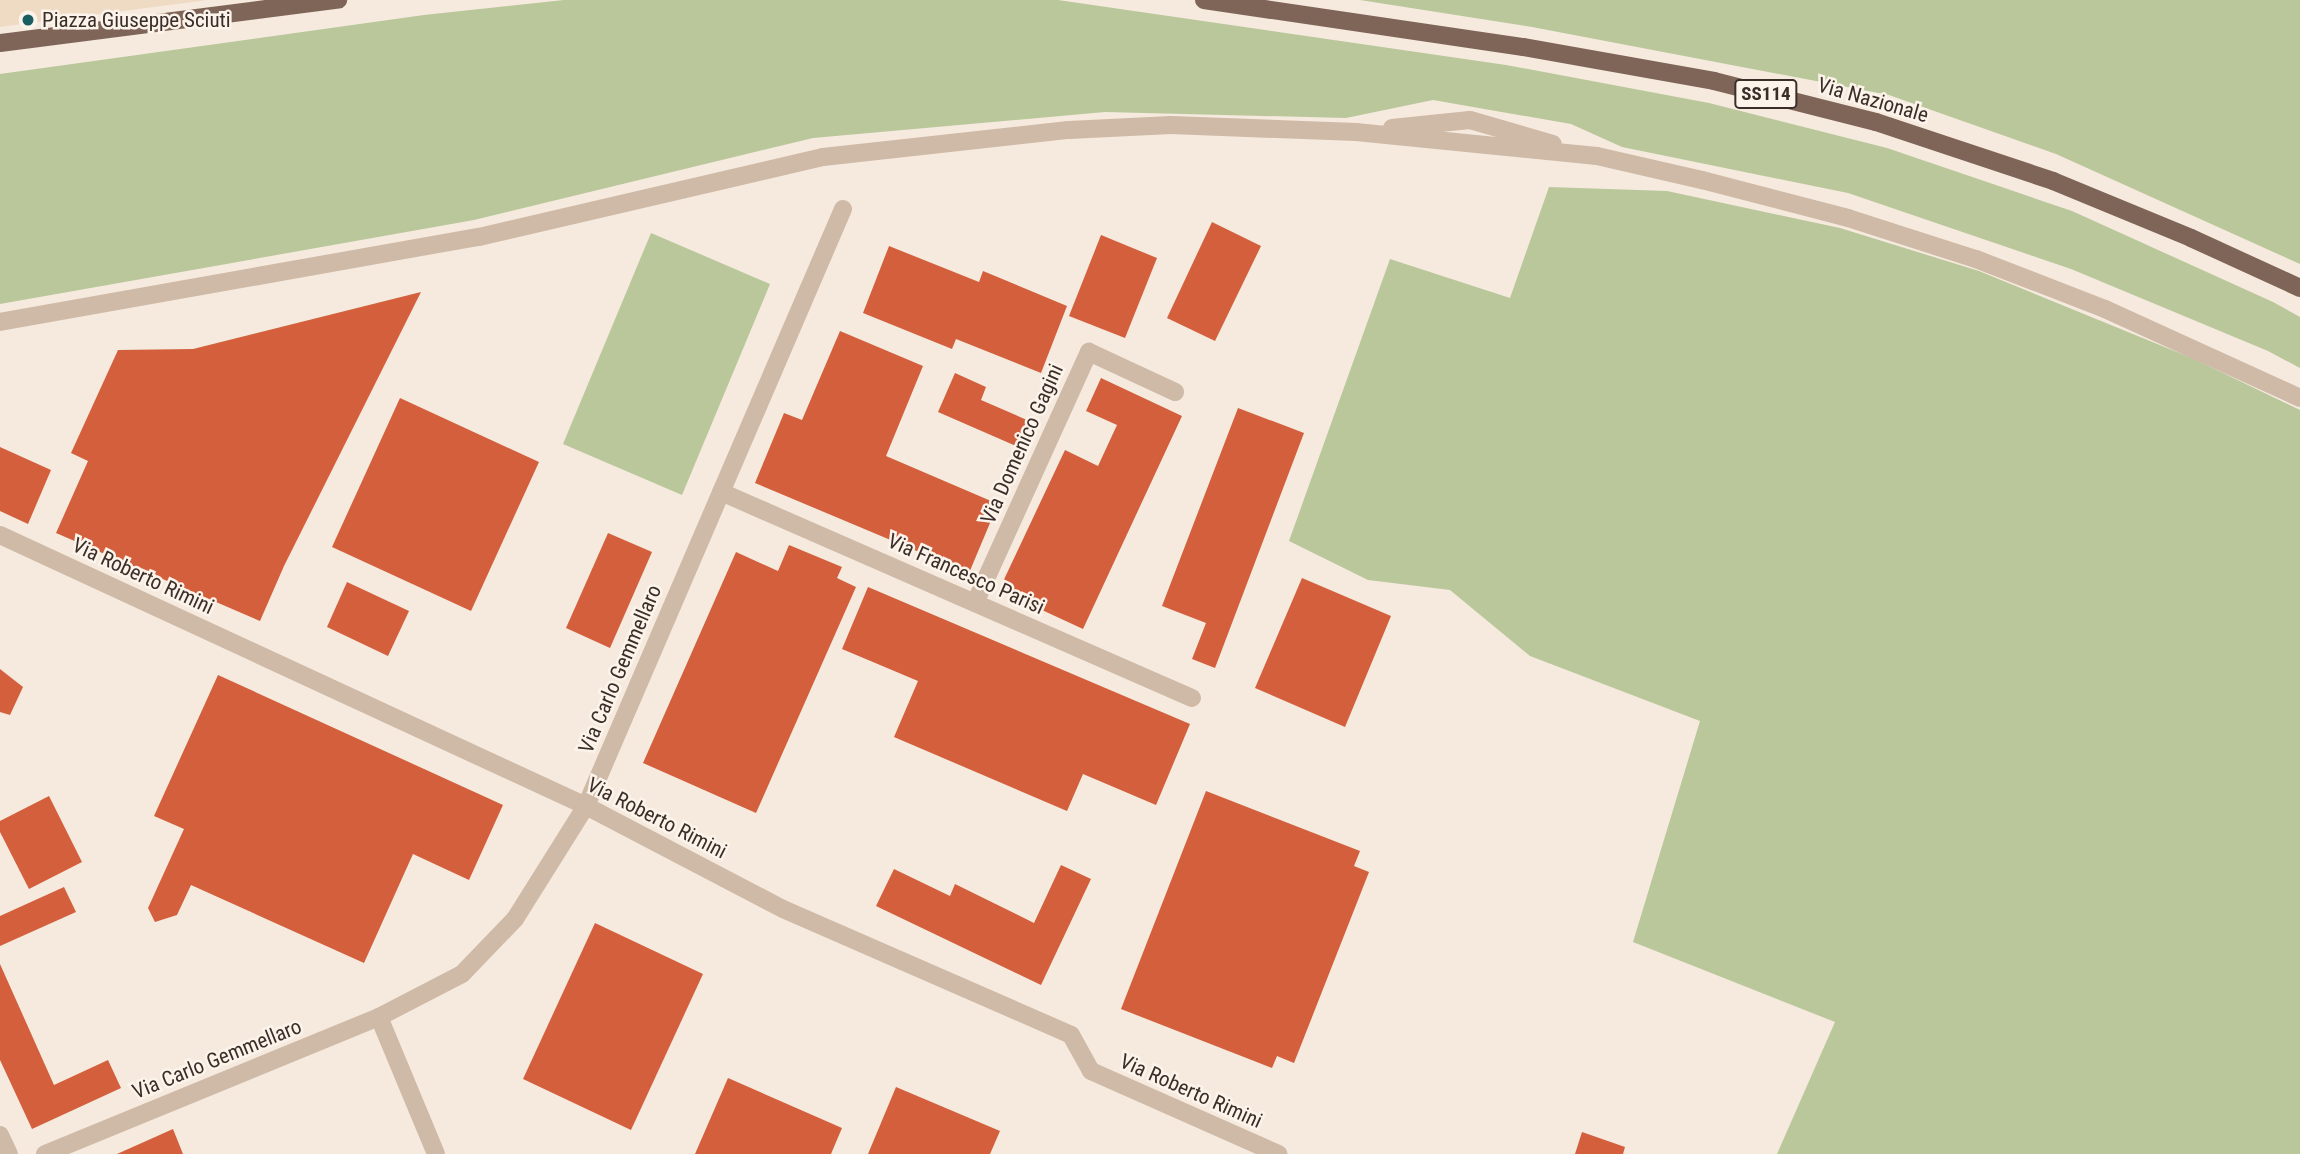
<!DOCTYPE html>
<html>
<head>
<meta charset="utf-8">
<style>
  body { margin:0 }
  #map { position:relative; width:2300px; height:1154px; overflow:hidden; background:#f5eadd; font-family:"Roboto Condensed",sans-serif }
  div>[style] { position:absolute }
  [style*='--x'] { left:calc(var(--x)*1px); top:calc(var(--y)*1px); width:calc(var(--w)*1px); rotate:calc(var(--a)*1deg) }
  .green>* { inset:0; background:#b9c79b }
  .plaza>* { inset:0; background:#efdbc3 }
  .building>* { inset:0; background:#d35f3d }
  .minor>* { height:18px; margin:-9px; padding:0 9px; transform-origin:9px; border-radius:9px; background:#cfb9a7 }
  .major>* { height:18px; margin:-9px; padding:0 9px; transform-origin:9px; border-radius:9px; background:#7f6458 }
  .dots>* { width:19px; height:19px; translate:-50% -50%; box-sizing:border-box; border:4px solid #fcf4eb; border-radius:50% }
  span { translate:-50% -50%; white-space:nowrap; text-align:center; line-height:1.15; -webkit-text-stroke:5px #fcf4eb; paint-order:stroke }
  .shield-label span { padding:2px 5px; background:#fcf4eb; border:2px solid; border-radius:5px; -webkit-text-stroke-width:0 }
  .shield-label { font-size:19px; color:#3b2e29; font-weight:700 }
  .poi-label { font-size:21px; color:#3b2e29 }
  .left { translate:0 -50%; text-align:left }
  .street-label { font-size:21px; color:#3b2e29 }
</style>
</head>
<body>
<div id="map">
  <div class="green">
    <div style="clip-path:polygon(564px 0,1058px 0,1506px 65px,1709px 103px,1887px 148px,2072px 211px,2273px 302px,2300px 317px,2300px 368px,2268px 351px,2071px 269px,1848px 193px,1622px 147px,1571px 124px,1433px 100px,1346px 118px,1105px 112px,813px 138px,474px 220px,0 304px,0 74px,424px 15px)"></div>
    <div style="clip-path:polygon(1360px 0,2300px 0,2300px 264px,2056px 154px,1889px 95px,1532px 27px)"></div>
    <div style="clip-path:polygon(1549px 187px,1667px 191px,1840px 228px,1979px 271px,2194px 359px,2300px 410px,2300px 1154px,1777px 1154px,1835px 1022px,1633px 942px,1700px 721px,1530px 656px,1450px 590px,1368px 580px,1289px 541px,1390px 259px,1510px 298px)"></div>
    <div style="clip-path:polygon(651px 233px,770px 284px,682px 495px,563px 444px)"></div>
  </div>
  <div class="plaza">
    <div style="clip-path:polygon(0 0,208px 0,0 27px)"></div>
  </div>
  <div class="building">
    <div style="clip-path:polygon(1212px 222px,1261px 246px,1215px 341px,1167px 318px)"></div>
    <div style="clip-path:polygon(1101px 235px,1157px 258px,1125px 338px,1069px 316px)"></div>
    <div style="clip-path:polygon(889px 246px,979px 282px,983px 271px,1067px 306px,1041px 373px,956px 339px,952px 349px,863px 313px)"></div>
    <div style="clip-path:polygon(421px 292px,284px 566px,260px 621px,56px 533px,88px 461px,71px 453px,118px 350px,193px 349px)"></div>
    <div style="clip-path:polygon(840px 331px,923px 366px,886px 456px,998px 504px,969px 573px,755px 483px,784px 413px,802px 420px)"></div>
    <div style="clip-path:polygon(955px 373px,986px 387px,981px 400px,1027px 420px,1016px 446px,938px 412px)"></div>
    <div style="clip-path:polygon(1101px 378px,1182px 416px,1083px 629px,999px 590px,1065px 450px,1098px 466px,1117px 425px,1086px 411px)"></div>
    <div style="clip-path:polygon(400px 398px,539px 462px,471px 611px,332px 547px)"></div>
    <div style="clip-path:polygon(1238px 408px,1304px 433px,1215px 668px,1192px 659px,1206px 623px,1162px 606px)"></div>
    <div style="clip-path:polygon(0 447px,51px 470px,28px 524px,0 511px)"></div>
    <div style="clip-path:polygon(608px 533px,652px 552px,610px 648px,566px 628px)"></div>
    <div style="clip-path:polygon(789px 545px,842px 567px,837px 578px,856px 587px,756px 813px,643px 763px,736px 552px,778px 571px)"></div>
    <div style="clip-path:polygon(1302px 578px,1391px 616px,1345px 727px,1255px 688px)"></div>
    <div style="clip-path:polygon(347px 582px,409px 611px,388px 656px,327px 627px)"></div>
    <div style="clip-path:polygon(868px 587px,1190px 724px,1156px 805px,1083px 774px,1067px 811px,894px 737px,918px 681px,842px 649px)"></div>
    <div style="clip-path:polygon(0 669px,23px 687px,10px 715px,0 712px)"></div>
    <div style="clip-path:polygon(218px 675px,503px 805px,469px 880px,413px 854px,364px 963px,191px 885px,177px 915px,155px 922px,148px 908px,184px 829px,154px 816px)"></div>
    <div style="clip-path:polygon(1206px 791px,1360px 851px,1354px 866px,1369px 872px,1294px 1063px,1277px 1056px,1272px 1068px,1121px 1009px)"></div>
    <div style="clip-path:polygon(49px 796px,82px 862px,29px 889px,0 832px,0 821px)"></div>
    <div style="clip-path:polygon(1061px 865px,1091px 879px,1041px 985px,876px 906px,894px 869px,950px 896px,955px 884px,1034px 923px)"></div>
    <div style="clip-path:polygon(64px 887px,76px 912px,0 946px,0 916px)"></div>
    <div style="clip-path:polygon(595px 923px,703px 974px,631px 1130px,523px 1079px)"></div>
    <div style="clip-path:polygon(0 964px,54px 1085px,108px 1060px,121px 1088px,32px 1129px,0 1060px)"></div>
    <div style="clip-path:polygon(728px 1078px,842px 1128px,831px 1154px,695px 1154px)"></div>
    <div style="clip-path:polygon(896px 1087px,1000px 1131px,990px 1154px,868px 1154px)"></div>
    <div style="clip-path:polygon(173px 1129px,183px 1154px,117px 1154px)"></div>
    <div style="clip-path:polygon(1582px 1132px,1625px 1147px,1623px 1154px,1575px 1154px)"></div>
  </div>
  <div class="minor">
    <div style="--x:1392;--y:128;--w:78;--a:-5.9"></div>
    <div style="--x:1470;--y:120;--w:86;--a:16.1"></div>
    <div style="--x:0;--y:322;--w:486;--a:-10.1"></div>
    <div style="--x:479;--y:237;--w:353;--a:-13.1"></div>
    <div style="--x:823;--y:157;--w:247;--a:-6.3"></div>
    <div style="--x:1069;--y:130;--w:102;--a:-2.8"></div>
    <div style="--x:1171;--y:125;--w:185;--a:2.2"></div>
    <div style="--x:1356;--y:132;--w:242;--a:5.7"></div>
    <div style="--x:1597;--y:156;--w:108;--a:12.9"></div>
    <div style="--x:1702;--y:180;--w:151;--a:14.6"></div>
    <div style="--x:1848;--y:218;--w:134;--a:17.8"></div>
    <div style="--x:1976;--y:259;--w:138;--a:21.2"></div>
    <div style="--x:2105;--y:309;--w:214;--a:24.5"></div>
    <div style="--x:721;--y:492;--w:514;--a:23.62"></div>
    <div style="--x:0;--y:535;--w:646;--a:24.82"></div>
    <div style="--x:586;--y:806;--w:222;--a:27.6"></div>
    <div style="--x:783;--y:909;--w:314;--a:23.6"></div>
    <div style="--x:1071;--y:1035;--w:41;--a:60.9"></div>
    <div style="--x:1091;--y:1071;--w:205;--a:23.9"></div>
    <div style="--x:975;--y:603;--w:276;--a:-65.6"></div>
    <div style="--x:1089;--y:352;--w:95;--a:24.9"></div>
    <div style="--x:379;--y:1017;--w:148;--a:67.4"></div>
    <div style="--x:0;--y:1135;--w:21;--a:65"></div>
    <div style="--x:45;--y:1154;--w:361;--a:-22.3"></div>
    <div style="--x:379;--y:1017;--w:93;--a:-27.4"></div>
    <div style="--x:462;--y:974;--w:76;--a:-46.1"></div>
    <div style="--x:515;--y:919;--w:133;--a:-57.9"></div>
    <div style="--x:586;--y:806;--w:650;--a:-66.71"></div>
  </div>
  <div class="major">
    <div style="--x:1204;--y:0;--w:323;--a:8.4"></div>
    <div style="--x:1524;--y:47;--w:193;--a:10.1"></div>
    <div style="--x:1714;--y:81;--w:167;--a:14.2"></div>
    <div style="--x:1876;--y:122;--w:187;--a:18.4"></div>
    <div style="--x:2053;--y:181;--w:149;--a:22.4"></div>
    <div style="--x:2191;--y:238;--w:120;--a:24.6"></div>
    <div style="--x:0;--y:43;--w:341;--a:-7.3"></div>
  </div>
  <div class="dots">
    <div style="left:28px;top:20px;background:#195f62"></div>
  </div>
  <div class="shield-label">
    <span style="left:1766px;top:94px">SS114</span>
  </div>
  <div class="poi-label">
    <span class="left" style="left:42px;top:20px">Piazza Giuseppe Sciuti</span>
  </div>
  <div class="street-label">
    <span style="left:1873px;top:100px;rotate:16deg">Via Nazionale</span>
    <span style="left:1022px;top:444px;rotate:-66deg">Via Domenico Gagini</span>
    <span style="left:966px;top:574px;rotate:24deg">Via Francesco Parisi</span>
    <span style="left:143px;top:576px;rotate:25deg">Via Roberto Rimini</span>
    <span style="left:620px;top:669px;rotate:-67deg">Via Carlo Gemmellaro</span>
    <span style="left:657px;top:818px;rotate:27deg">Via Roberto Rimini</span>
    <span style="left:217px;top:1059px;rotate:-22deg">Via Carlo Gemmellaro</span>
    <span style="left:1191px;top:1091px;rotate:24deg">Via Roberto Rimini</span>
  </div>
</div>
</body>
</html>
